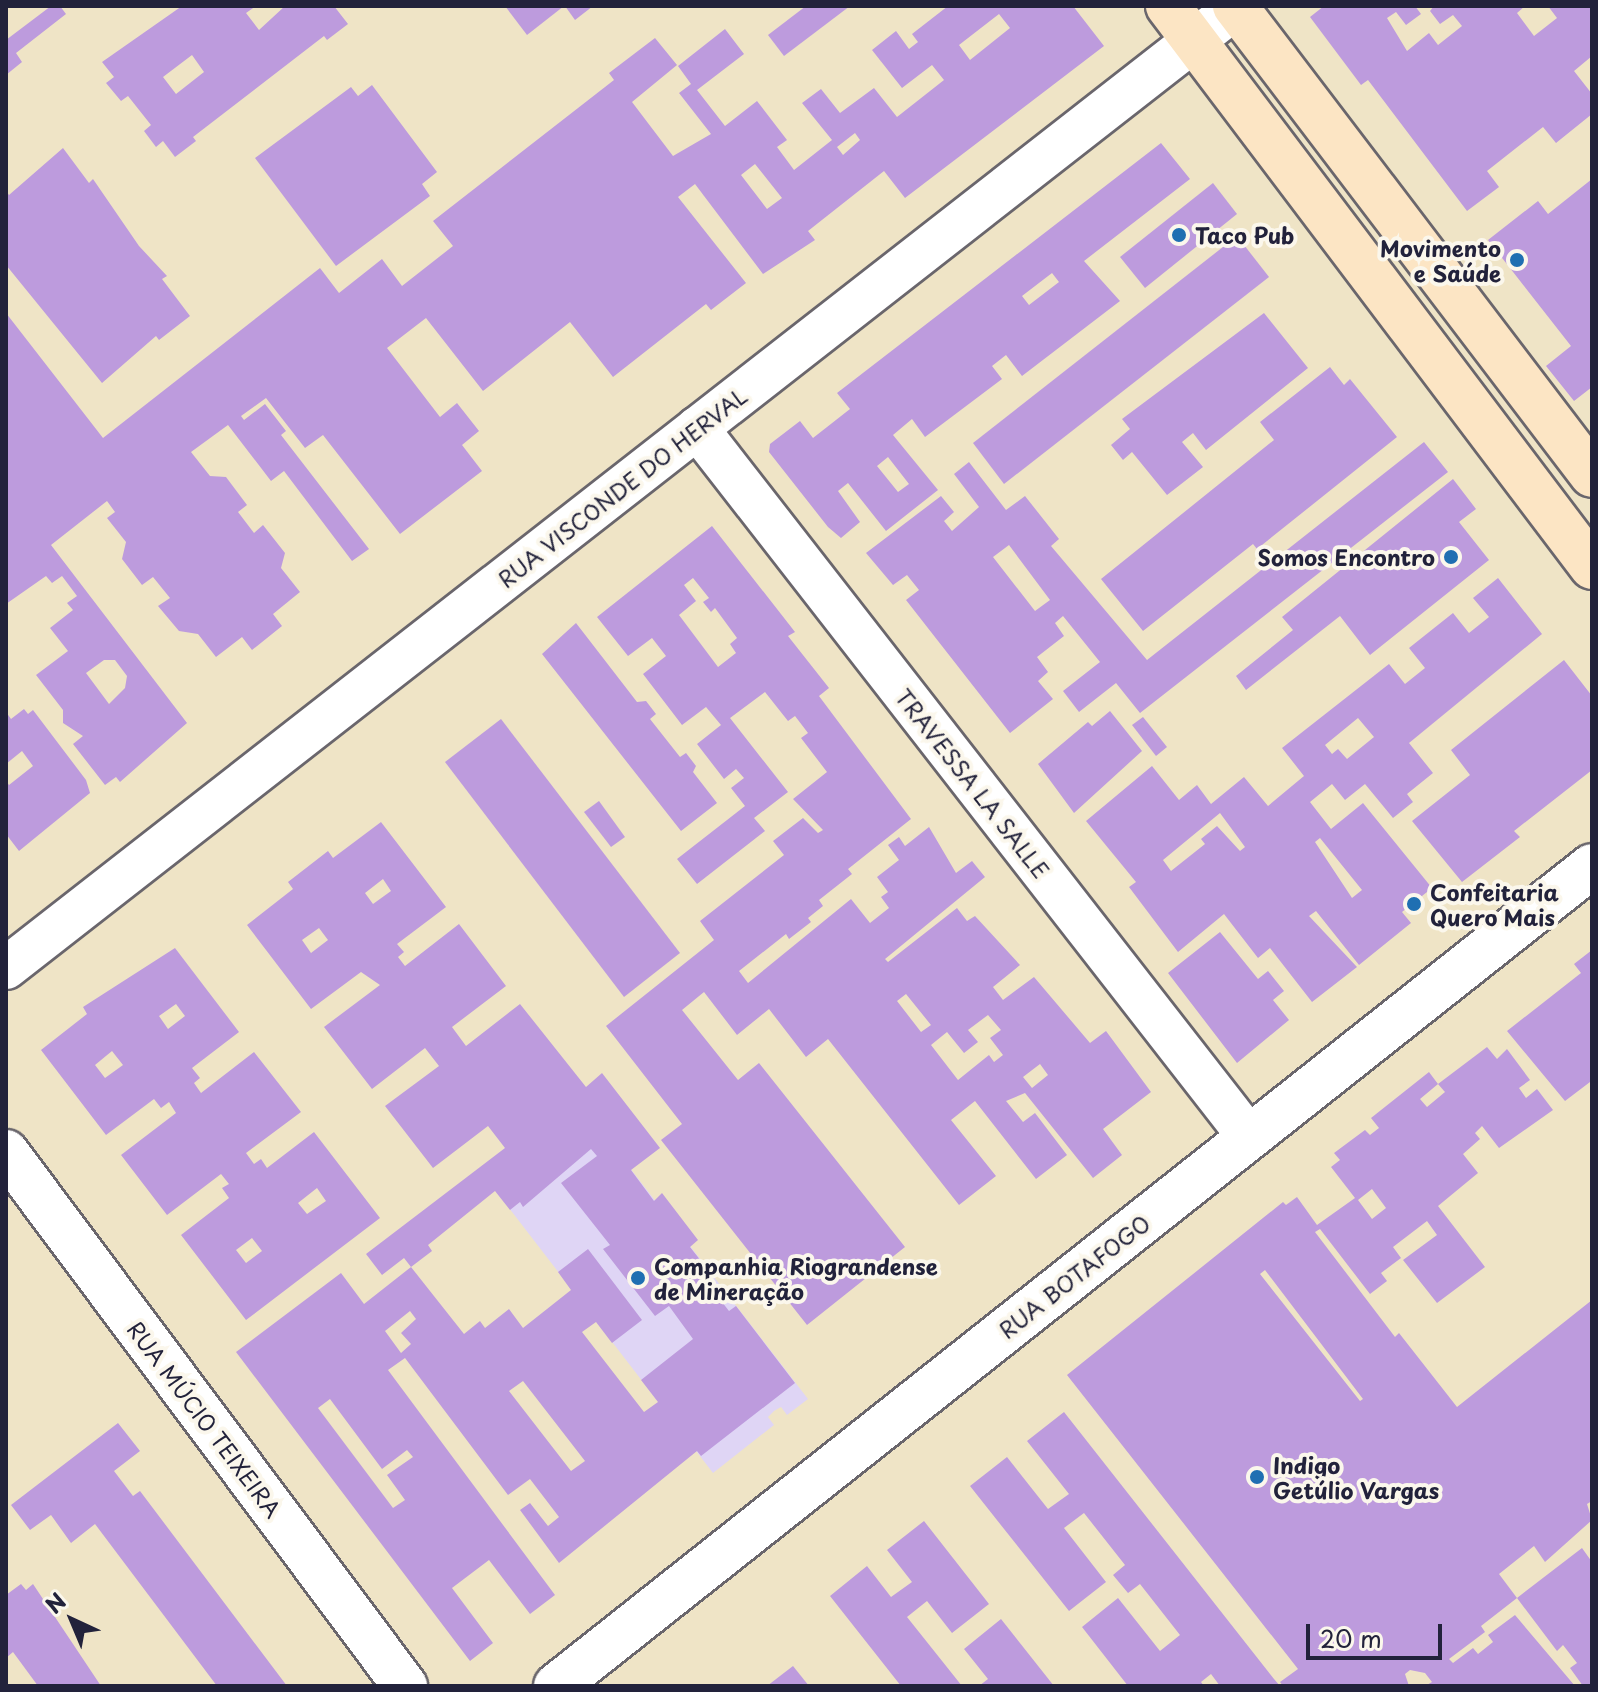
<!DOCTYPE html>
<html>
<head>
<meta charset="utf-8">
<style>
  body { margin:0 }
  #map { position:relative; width:1598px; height:1692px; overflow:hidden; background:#efe4c6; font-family:"Playpen Sans",sans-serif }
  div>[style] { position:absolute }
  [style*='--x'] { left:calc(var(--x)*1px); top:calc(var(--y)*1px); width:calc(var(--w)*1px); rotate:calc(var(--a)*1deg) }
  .built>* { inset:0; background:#dfd5f5 }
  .building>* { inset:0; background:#bd9bdd }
  .roads { filter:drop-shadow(2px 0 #6a666c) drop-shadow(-2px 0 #6a666c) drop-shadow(0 2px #6a666c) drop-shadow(0 -2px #6a666c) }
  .minor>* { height:42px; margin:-21px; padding:0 21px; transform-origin:21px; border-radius:21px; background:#fff }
  .tertiary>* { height:44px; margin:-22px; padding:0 22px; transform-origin:22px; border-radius:22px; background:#fff }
  .secondary>* { height:44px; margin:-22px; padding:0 22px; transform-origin:22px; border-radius:22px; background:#fce5c4 }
  .dots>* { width:22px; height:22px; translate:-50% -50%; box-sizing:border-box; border:4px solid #fbf7ec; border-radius:50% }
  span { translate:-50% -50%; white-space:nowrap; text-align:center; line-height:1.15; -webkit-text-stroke:8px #fbf7ec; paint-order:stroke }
  .poi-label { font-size:22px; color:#22223b; font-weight:700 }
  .left { translate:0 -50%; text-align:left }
  .right { translate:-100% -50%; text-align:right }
  .street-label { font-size:22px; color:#22223b }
  .frame { position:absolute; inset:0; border:8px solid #22223b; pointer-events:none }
  .north { position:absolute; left:32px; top:1580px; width:80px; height:80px; -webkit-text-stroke:6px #fbf7ec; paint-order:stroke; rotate:316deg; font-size:22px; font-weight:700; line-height:32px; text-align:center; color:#22223b }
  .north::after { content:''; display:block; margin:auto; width:28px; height:36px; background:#22223b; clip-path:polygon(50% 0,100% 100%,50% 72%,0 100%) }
  .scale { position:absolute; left:1306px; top:1624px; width:136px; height:36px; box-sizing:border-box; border:4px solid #22223b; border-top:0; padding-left:10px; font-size:24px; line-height:28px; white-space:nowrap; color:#22223b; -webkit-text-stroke:6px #fbf7ec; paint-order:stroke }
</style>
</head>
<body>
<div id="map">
  <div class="built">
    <div style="clip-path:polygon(606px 1137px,808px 1399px,787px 1415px,781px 1407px,774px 1411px,768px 1417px,774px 1425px,713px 1473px,479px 1169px,505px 1148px)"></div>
  </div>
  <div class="building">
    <div style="clip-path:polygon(51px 6px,60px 6px,66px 14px,16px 53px,22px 62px,6px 75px,6px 40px)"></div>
    <div style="clip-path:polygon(evenodd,182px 6px,256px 6px,246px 13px,259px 30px,285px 6px,334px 6px,348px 24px,327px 40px,324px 36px,193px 137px,196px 141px,175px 157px,163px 141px,156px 147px,144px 131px,151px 125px,128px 96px,121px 101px,106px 83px,114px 77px,102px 62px,182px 6px,192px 55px,204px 72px,176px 94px,163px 77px,192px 55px)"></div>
    <div style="clip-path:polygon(505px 6px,564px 6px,527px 35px)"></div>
    <div style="clip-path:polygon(565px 6px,593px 6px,575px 20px)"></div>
    <div style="clip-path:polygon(806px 6px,850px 6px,784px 56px,768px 35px)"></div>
    <div style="clip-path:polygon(evenodd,948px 6px,1073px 6px,1104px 46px,905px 198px,884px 171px,808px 231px,815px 240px,763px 274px,695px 184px,678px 197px,746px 283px,711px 310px,706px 304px,613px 377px,570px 322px,483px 391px,426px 318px,387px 348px,440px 417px,457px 403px,479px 431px,462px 445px,482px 471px,400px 534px,323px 435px,305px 448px,266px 398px,241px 416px,244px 420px,265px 404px,286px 431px,281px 435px,369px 549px,352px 561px,284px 471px,271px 481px,228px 425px,191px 452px,210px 476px,226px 477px,247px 505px,238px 512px,254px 533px,263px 525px,285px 553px,281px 568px,300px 592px,273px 614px,282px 626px,252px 650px,242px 637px,216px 657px,198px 634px,179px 631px,158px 606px,170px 598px,153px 577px,142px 585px,122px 559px,126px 542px,107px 518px,115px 512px,107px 501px,51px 545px,187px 723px,120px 782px,116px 777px,105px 785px,73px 744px,83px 736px,63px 723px,63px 710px,36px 675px,68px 651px,50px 628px,73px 610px,67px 603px,77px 596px,62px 576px,52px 583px,46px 576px,6px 604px,6px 313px,103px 438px,320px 268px,339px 293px,382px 259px,402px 286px,453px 246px,433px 221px,614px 80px,609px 73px,655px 38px,677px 65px,632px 102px,673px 156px,711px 134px,679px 93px,691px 84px,678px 66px,725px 29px,744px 54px,697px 90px,725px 126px,757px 101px,787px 140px,777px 147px,794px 170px,832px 140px,802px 103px,821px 89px,840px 113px,874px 88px,897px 117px,944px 80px,932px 65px,902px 88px,872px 50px,896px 31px,909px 49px,918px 42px,912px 34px,948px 6px,999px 14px,1010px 28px,970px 60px,959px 45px,999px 14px,948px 6px,855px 133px,860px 140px,843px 155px,837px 147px,855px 133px,948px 6px,755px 164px,782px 198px,767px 209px,741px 175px,755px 164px,948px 6px,104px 660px,115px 660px,127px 676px,125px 688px,109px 704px,86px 673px,104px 660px)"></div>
    <div style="clip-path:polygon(1324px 6px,1415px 6px,1421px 14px,1406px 25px,1396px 12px,1387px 18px,1407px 51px,1429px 33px,1438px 45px,1462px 26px,1453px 15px,1440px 24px,1430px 11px,1434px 6px,1525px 6px,1517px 13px,1534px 36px,1557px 18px,1548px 6px,1592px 6px,1592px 56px,1574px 71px,1592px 94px,1592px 114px,1556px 143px,1543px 127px,1487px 171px,1499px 187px,1467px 211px,1368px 80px,1361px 85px,1310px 17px)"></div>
    <div style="clip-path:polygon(372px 85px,437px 172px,422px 184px,430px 196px,336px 266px,255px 158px,351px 87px,358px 96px)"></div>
    <div style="clip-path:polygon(evenodd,1161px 143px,1190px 179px,1084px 261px,1120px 301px,1022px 376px,1006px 355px,992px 366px,1002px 379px,925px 437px,912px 419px,893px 435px,938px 490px,886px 531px,848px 483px,838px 491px,860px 522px,841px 538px,828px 527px,769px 452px,770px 444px,800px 421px,813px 438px,850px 409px,837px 393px,1161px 143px,1052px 273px,1059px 282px,1029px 305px,1022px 296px,1052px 273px,1161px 143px,888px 457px,909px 484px,898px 492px,877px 466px,888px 457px)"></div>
    <div style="clip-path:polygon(63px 148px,89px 183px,93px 179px,139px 246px,167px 276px,162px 279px,190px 316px,159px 340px,156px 336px,102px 383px,6px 265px,6px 191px,9px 195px)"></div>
    <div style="clip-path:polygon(1592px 179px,1592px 387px,1574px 401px,1546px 366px,1571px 346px,1488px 240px,1538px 201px,1548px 214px)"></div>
    <div style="clip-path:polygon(1213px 183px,1237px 214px,1145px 288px,1120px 257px)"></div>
    <div style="clip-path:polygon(1237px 236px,1269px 277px,1004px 484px,973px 443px)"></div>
    <div style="clip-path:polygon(1264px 313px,1308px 368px,1206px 450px,1193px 433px,1182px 442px,1203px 467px,1167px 495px,1132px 452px,1123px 460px,1111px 445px,1130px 429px,1122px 419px)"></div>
    <div style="clip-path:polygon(1330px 367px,1344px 385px,1350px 379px,1397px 437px,1257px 549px,1253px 544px,1143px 631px,1101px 579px,1274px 440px,1260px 422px)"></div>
    <div style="clip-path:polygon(evenodd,1424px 442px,1448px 472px,1140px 713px,1116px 683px,1079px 712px,1063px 691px,1100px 662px,1063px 616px,1055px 623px,1064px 636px,1037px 657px,1048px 672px,1038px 681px,1053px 699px,1010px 733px,906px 600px,919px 590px,907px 575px,893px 585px,866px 553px,941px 496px,954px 512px,944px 521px,952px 531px,979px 507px,954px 474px,969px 462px,1006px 510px,1025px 496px,1059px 539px,1051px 546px,1147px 660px,1424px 442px,1009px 545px,1050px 600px,1035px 611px,993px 557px,1009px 545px)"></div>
    <div style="clip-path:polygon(1453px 479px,1476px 509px,1459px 522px,1489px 560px,1370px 655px,1340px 616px,1246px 690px,1236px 676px,1293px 630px,1282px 617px)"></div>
    <div style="clip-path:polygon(evenodd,712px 526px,795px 632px,788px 636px,829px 688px,819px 696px,911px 819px,848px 869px,852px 874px,819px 900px,823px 906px,808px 918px,811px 922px,789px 939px,786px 934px,739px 971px,748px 983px,851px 899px,870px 923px,889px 908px,881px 897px,888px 892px,877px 877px,899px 860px,888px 845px,899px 837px,905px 846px,929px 827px,956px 873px,972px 861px,985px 877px,885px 959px,888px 962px,957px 908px,967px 921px,975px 916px,1020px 965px,993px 987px,1003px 1000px,1034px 977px,1090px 1043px,1106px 1031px,1151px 1092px,1103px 1129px,1122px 1155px,1093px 1178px,1025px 1093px,1006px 1101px,1023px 1122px,1035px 1113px,1067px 1155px,1036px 1179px,975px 1101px,951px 1120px,996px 1176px,959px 1205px,828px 1039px,806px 1057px,769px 1009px,737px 1035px,704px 992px,682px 1010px,738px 1080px,759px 1063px,905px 1247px,807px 1325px,661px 1140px,682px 1124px,606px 1026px,714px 940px,700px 921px,784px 855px,773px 841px,803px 818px,818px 833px,823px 830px,793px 799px,827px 772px,801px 738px,808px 733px,795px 716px,788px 721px,765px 692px,730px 718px,788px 792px,754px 818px,765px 831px,697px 884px,677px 859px,745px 806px,731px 788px,744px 778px,736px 769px,724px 779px,697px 744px,721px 725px,706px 707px,682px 725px,643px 674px,666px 656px,652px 638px,628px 656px,597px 617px,712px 526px,693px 578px,709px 598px,703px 602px,711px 612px,715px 608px,737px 638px,730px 644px,736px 653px,718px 667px,679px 615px,696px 601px,684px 585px,693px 578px,712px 526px,906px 994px,931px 1025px,921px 1032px,897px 1001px,906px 994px,712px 526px,988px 1015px,1001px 1030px,990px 1038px,1003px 1055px,994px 1062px,989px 1055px,958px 1080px,931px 1045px,947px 1032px,964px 1053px,978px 1042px,968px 1030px,988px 1015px,712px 526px,1040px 1064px,1048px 1075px,1032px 1088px,1023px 1077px,1040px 1064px)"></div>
    <div style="clip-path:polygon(evenodd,1498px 578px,1542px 634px,1409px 743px,1433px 773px,1407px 794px,1413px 802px,1393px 818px,1365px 784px,1345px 800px,1332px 784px,1310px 802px,1331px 829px,1363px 803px,1432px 888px,1402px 912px,1411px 923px,1359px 965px,1316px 911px,1309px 916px,1357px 967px,1312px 1002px,1270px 948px,1258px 958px,1224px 914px,1178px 952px,1129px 887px,1136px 882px,1086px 821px,1152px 766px,1179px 800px,1197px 785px,1211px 804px,1244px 777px,1268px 806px,1304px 776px,1282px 748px,1389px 664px,1405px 684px,1425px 668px,1409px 648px,1453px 613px,1469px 633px,1489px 617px,1473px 598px,1498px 578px,1358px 718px,1374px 737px,1347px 759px,1338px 749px,1332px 754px,1325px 745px,1358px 718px,1498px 578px,1220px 813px,1245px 847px,1240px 851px,1217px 826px,1201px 839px,1205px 844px,1171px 871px,1163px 860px,1220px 813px,1498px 578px,1320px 838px,1362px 890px,1352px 898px,1315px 842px,1320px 838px)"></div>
    <div style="clip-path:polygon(576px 623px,637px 702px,646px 701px,656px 714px,650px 719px,680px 757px,686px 753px,696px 766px,693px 772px,717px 803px,681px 831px,542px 654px)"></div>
    <div style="clip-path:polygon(1564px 660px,1592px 696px,1592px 770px,1514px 831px,1520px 837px,1462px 882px,1412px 821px,1470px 775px,1451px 750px)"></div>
    <div style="clip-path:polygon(24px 709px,28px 714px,33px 710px,86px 780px,90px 793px,19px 851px,6px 834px,6px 781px,9px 785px,33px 766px,22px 751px,6px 764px,6px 712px,11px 719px)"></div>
    <div style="clip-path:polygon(1110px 711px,1142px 751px,1074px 813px,1038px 764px,1088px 722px,1092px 726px)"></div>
    <div style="clip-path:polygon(1143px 717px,1167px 747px,1156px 756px,1132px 725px)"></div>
    <div style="clip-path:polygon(501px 719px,680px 953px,624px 997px,445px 762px)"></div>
    <div style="clip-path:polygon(599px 801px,625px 837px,611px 847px,584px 812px)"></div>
    <div style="clip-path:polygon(evenodd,381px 822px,446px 907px,397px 944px,404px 952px,398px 957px,405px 966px,459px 924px,506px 986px,452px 1027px,466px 1046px,520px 1004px,586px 1087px,602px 1073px,660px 1148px,631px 1170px,654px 1201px,662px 1193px,698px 1240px,690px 1247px,705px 1266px,697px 1270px,729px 1311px,736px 1306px,795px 1383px,701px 1456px,697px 1451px,559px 1563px,520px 1510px,530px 1503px,548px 1526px,559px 1517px,530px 1479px,508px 1495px,405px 1358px,388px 1370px,555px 1595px,530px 1614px,489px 1560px,452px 1588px,493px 1643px,470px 1661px,236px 1352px,341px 1273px,364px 1304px,411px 1267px,464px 1334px,480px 1321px,485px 1328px,509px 1309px,523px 1328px,571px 1290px,558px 1272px,588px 1249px,642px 1320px,612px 1343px,596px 1322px,582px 1332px,644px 1412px,658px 1402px,641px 1380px,693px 1339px,669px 1306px,655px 1316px,603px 1249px,610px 1245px,561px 1183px,597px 1156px,591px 1149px,523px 1207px,520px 1202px,510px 1210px,495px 1191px,428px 1245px,432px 1251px,411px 1267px,404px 1258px,382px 1275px,366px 1254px,505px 1148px,488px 1126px,433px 1168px,385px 1106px,439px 1066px,425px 1048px,372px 1089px,324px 1027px,380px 985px,361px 972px,311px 1009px,247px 925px,293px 889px,288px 882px,328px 851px,333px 858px,381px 822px,383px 879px,391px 891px,373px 904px,365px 893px,383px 879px,381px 822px,319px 928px,328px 940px,311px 953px,302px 940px,319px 928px,381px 822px,410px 1311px,416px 1319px,401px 1333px,411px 1344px,401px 1353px,385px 1331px,410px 1311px,381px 822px,523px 1381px,585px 1461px,571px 1471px,509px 1391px,523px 1381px,381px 822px,330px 1399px,382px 1469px,407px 1450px,413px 1457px,387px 1475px,405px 1500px,393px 1508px,318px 1408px,330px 1399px)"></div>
    <div style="clip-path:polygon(1220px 932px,1258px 979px,1268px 971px,1284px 991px,1273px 1000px,1289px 1020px,1237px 1063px,1168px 973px)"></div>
    <div style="clip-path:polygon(evenodd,175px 948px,239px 1032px,192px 1068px,200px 1078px,194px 1083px,201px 1093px,254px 1052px,301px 1112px,246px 1153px,254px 1164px,261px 1159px,267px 1168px,314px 1132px,380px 1218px,246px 1320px,181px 1235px,229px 1198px,222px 1188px,229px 1184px,221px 1174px,167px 1215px,121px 1155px,176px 1113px,169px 1102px,161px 1108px,154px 1099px,106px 1135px,41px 1050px,87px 1014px,83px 1007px,175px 948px,176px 1004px,185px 1016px,168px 1029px,159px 1016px,176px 1004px,175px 948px,112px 1051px,123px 1065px,105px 1078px,95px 1065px,112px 1051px,175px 948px,317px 1188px,326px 1201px,307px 1214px,298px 1203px,317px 1188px,175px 948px,252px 1238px,262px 1251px,246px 1263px,236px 1250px,252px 1238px)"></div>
    <div style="clip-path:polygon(1592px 950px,1590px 1082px,1565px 1101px,1507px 1031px,1581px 973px,1574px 964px)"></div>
    <div style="clip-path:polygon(evenodd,1487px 1047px,1497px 1059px,1507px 1049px,1530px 1080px,1519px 1088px,1526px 1098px,1537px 1089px,1553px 1110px,1499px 1148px,1482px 1126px,1475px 1133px,1480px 1139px,1463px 1154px,1478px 1173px,1438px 1206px,1485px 1267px,1437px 1303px,1403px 1260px,1437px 1235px,1427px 1221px,1393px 1247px,1401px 1258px,1381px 1273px,1387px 1281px,1370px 1294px,1320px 1229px,1315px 1232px,1395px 1337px,1399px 1333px,1457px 1407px,1592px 1300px,1592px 1501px,1587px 1504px,1592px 1520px,1545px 1562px,1534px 1546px,1499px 1574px,1517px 1598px,1481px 1626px,1485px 1632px,1449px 1659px,1453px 1663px,1473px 1648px,1478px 1654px,1493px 1642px,1488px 1635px,1515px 1615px,1575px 1686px,1425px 1686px,1432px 1682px,1425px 1673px,1410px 1670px,1405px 1674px,1409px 1686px,1283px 1686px,1280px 1682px,1298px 1669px,1067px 1375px,1283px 1202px,1286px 1205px,1297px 1197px,1317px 1225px,1355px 1198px,1331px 1167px,1340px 1160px,1334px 1153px,1365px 1130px,1370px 1135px,1379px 1128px,1371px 1118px,1429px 1072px,1438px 1084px,1420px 1099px,1427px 1107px,1445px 1092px,1438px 1084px,1487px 1047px,1372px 1189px,1386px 1208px,1372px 1219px,1358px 1200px,1372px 1189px,1487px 1047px,1265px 1270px,1363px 1399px,1360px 1401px,1260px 1274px,1265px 1270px)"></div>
    <div style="clip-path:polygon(1064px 1412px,1274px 1679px,1280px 1686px,1220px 1686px,1211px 1674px,1201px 1682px,1204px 1686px,1128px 1686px,1082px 1627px,1118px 1598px,1160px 1651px,1180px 1635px,1140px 1584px,1128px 1593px,1113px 1575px,1125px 1565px,1084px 1513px,1064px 1528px,1106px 1582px,1069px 1611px,970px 1486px,1007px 1457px,1048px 1509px,1069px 1494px,1027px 1441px)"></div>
    <div style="clip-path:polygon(118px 1423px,140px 1451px,114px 1471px,133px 1496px,140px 1491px,287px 1686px,217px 1686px,95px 1524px,71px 1543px,51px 1515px,30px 1530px,11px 1505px)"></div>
    <div style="clip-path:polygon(924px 1521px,989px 1604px,952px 1633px,927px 1601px,907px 1617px,962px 1686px,901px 1686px,830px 1596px,867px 1566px,891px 1597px,912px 1582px,887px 1550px)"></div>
    <div style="clip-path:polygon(1582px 1548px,1592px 1562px,1592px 1686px,1583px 1686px,1570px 1668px,1577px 1663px,1563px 1645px,1557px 1651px,1517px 1598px)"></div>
    <div style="clip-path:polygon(21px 1584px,26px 1590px,33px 1584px,101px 1686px,38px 1686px,13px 1652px,6px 1658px,6px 1595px)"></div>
    <div style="clip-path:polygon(1001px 1619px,1054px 1686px,979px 1686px,988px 1679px,964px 1649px)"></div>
    <div style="clip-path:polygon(793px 1666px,809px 1686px,767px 1686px)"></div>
  </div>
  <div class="roads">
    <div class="minor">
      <div style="--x:697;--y:428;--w:899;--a:52.1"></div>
      <div style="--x:6;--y:968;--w:1563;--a:-37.98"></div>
    </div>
    <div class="tertiary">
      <div style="--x:6;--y:1152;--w:667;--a:53.23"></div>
      <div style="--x:556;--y:1686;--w:1321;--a:-38.36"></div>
    </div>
    <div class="secondary">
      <div style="--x:1168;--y:6;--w:703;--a:52.92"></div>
      <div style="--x:1235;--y:6;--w:589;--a:52.72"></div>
    </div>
  </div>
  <div class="dots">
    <div style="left:1179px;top:235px;background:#1f6fb2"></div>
    <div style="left:1517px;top:260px;background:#1f6fb2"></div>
    <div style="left:1451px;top:557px;background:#1f6fb2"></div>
    <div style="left:1414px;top:904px;background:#1f6fb2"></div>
    <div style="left:638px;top:1278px;background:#1f6fb2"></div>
    <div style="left:1257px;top:1477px;background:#1f6fb2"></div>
  </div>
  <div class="poi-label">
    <span class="left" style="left:1195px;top:235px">Taco Pub</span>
    <span class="right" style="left:1501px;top:260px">Movimento<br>e Saúde</span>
    <span class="right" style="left:1435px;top:557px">Somos Encontro</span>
    <span class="left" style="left:1430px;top:904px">Confeitaria<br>Quero Mais</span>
    <span class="left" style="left:654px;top:1278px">Companhia Riograndense<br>de Mineração</span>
    <span class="left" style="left:1273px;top:1477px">Indigo<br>Getúlio Vargas</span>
  </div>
  <div class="street-label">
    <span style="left:622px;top:487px;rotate:-38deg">RUA VISCONDE DO HERVAL</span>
    <span style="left:973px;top:783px;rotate:52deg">TRAVESSA LA SALLE</span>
    <span style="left:1074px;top:1276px;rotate:-38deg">RUA BOTAFOGO</span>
    <span style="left:205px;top:1419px;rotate:53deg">RUA MÚCIO TEIXEIRA</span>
  </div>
  <div class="frame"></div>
  <div class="north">N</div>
  <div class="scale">20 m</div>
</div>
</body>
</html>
